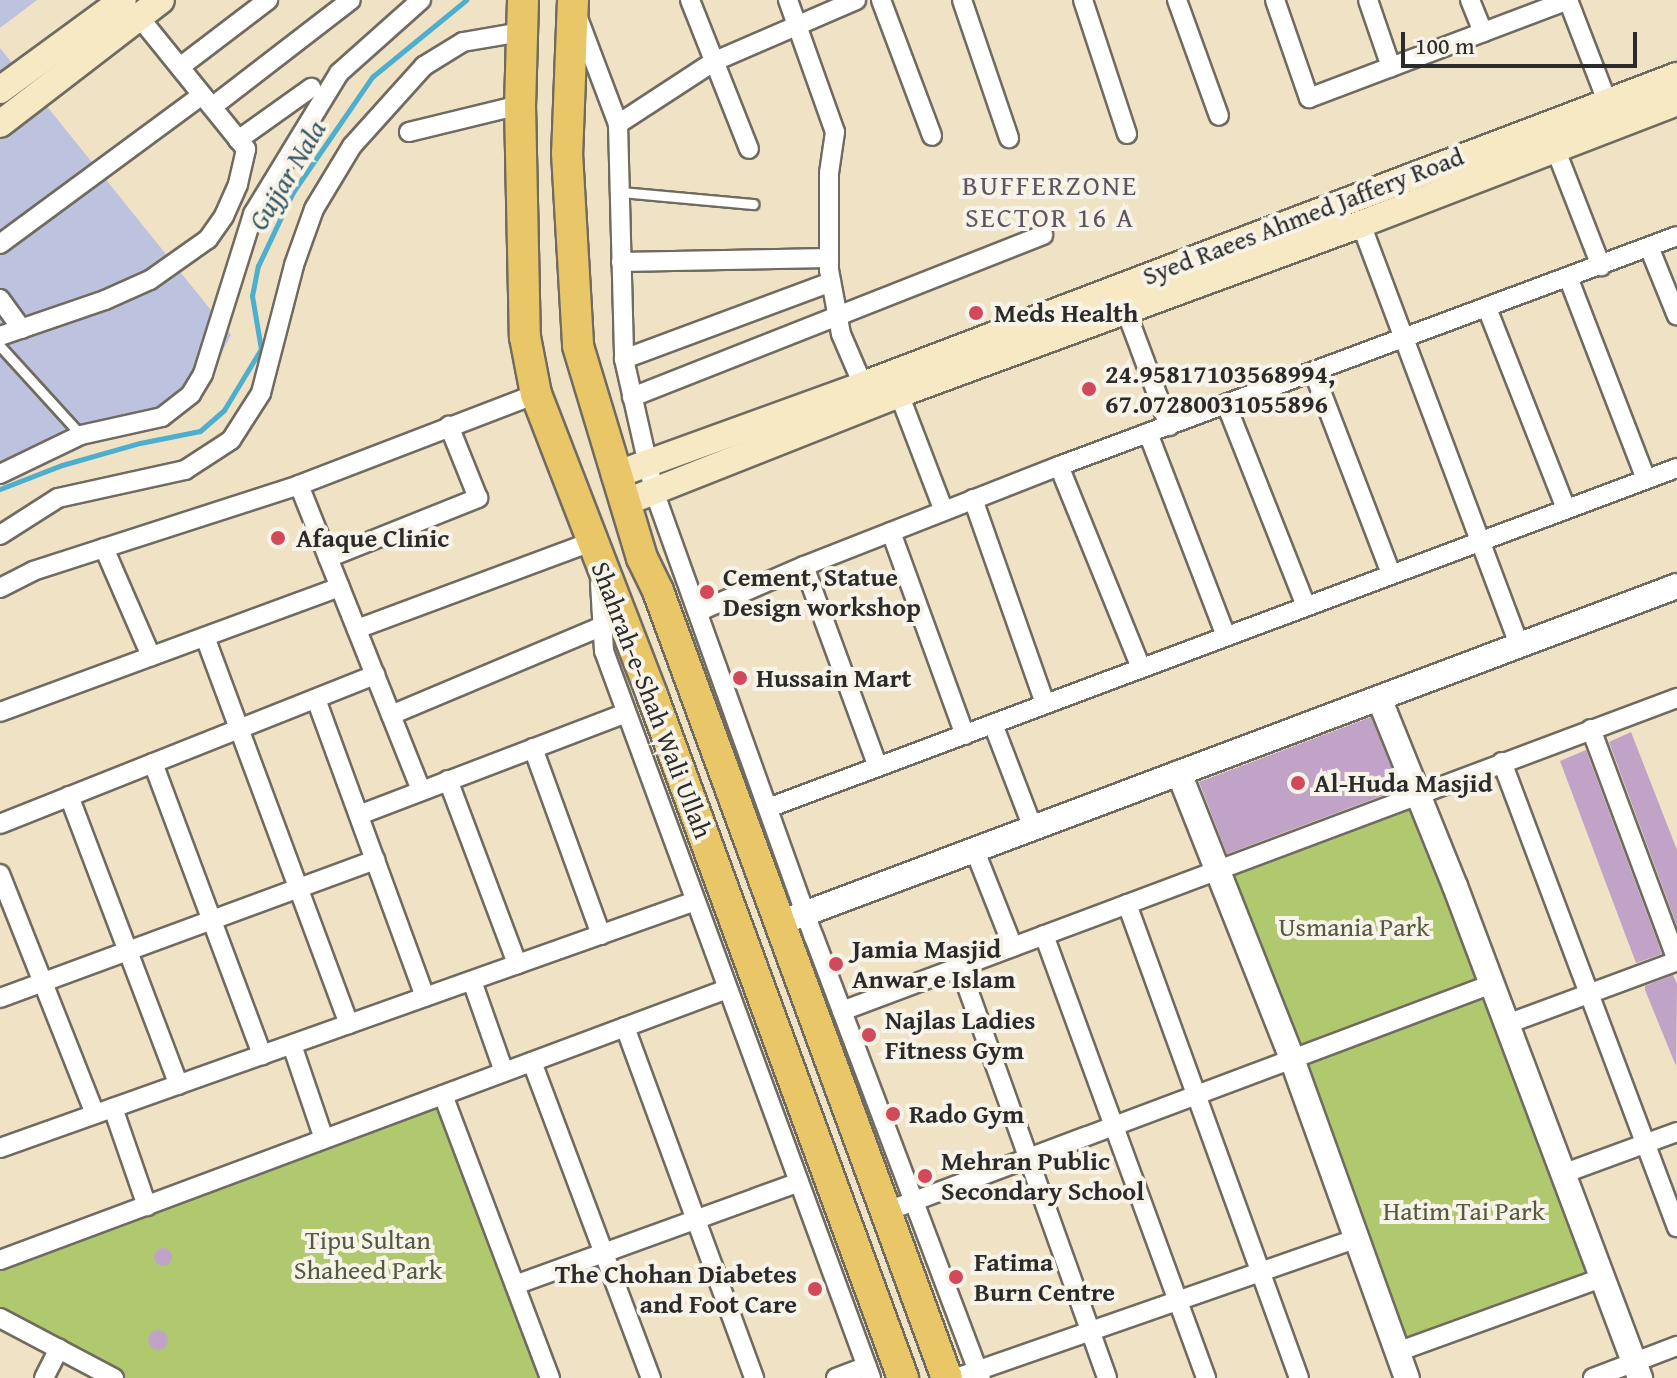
<!DOCTYPE html>
<html>
<head>
<meta charset="utf-8">
<style>
  body { margin:0 }
  #map { position:relative; width:1677px; height:1378px; overflow:hidden; background:#f0e2c5; font-family:"Gentium Book Plus",serif }
  div>[style] { position:absolute }
  [style*='--x'] { left:calc(var(--x)*1px); top:calc(var(--y)*1px); width:calc(var(--w)*1px); rotate:calc(var(--a)*1deg) }
  .industrial>* { inset:0; background:#bdc3de }
  .green>* { inset:0; background:#b1c96e }
  .stream>* { height:5px; margin:-2.5px; padding:0 2.5px; transform-origin:2.5px; border-radius:2.5px; background:#4eaecd }
  .building>* { inset:0; background:#c0a3c7 }
  .round { border-radius:50% }
  .roads { filter:drop-shadow(2px 0 #706b61) drop-shadow(-2px 0 #706b61) drop-shadow(0 2px #706b61) drop-shadow(0 -2px #706b61) }
  .service>* { height:9px; margin:-4.5px; padding:0 4.5px; transform-origin:4.5px; border-radius:4.5px; background:#fff }
  .minor>* { height:18px; margin:-9px; padding:0 9px; transform-origin:9px; border-radius:9px; background:#fff }
  .tertiary>* { height:24px; margin:-12px; padding:0 12px; transform-origin:12px; border-radius:12px; background:#fff }
  .secondary>* { height:26px; margin:-13px; padding:0 13px; transform-origin:13px; border-radius:13px; background:#f6e9c3 }
  .primary>* { height:30px; margin:-15px; padding:0 15px; transform-origin:15px; border-radius:15px; background:#e9c769 }
  .dots>* { width:22px; height:22px; translate:-50% -50%; box-sizing:border-box; border:4px solid #f7f3e8; border-radius:50% }
  span { translate:-50% -50%; white-space:nowrap; text-align:center; line-height:1.15; -webkit-text-stroke:8px #f7f3e8; paint-order:stroke }
  .street-label { font-size:26px; color:#2b2b2b }
  .poi-label { font-size:26px; color:#2b2b2b; font-weight:700 }
  .left { translate:0 -50%; text-align:left }
  .right { translate:-100% -50%; text-align:right }
  .park-label { font-size:26px; color:#535a3f }
  .water-label { font-size:28px; color:#375964; font-style:italic }
  .neighbourhood-label { font-size:28px; color:#5f5562; letter-spacing:2px }
  .scale { position:absolute; left:1401px; top:32px; width:236px; height:36px; box-sizing:border-box; border:4px solid #2b2b2b; border-top:0; padding-left:10px; font-size:24px; line-height:28px; white-space:nowrap; color:#2b2b2b; -webkit-text-stroke:6px #f7f3e8; paint-order:stroke }
</style>
</head>
<body>
<div id="map">
  <div class="industrial">
    <div style="clip-path:polygon(0 0,37px 0,0 28px)"></div>
    <div style="clip-path:polygon(0 48px,231px 335px,196px 402px,40px 442px,0 468px)"></div>
  </div>
  <div class="green">
    <div style="clip-path:polygon(1417px 793px,1604px 1277px,1400px 1350px,1218px 870px)"></div>
    <div style="clip-path:polygon(443px 1095px,550px 1378px,114px 1378px,0 1318px,0 1260px)"></div>
  </div>
  <div class="stream">
    <div style="--x:0;--y:489;--w:66;--a:-21.2"></div>
    <div style="--x:62;--y:465;--w:81;--a:-15.8"></div>
    <div style="--x:140;--y:443;--w:61;--a:-11.3"></div>
    <div style="--x:200;--y:431;--w:32;--a:-41"></div>
    <div style="--x:224;--y:410;--w:71;--a:-58.8"></div>
    <div style="--x:261;--y:349;--w:54;--a:-99.6"></div>
    <div style="--x:252;--y:296;--w:31;--a:-79"></div>
    <div style="--x:258;--y:266;--w:82;--a:-64.7"></div>
    <div style="--x:293;--y:192;--w:140;--a:-55.5"></div>
    <div style="--x:372;--y:77;--w:122;--a:-39.3"></div>
  </div>
  <div class="building">
    <div style="clip-path:polygon(1371px 717px,1400px 789px,1227px 854px,1199px 782px)"></div>
    <div style="clip-path:polygon(1631px 732px,1677px 850px,1677px 926px,1609px 742px)"></div>
    <div style="clip-path:polygon(1586px 750px,1662px 954px,1636px 963px,1560px 761px)"></div>
    <div style="clip-path:polygon(1673px 975px,1677px 984px,1676px 1066px,1645px 990px,1645px 986px)"></div>
    <div class="round" style="left:154px;top:1248px;width:18px;height:18px"></div>
    <div class="round" style="left:148px;top:1330px;width:20px;height:20px"></div>
  </div>
  <div class="roads">
    <div class="service">
      <div style="--x:620;--y:192;--w:134;--a:5.2"></div>
      <div style="--x:0;--y:346;--w:120;--a:47.7"></div>
    </div>
    <div class="minor">
      <div style="--x:690;--y:0;--w:160;--a:68.4"></div>
      <div style="--x:788;--y:0;--w:140;--a:70.4"></div>
      <div style="--x:835;--y:132;--w:41;--a:98.3"></div>
      <div style="--x:829;--y:173;--w:97;--a:90"></div>
      <div style="--x:829;--y:270;--w:65;--a:79.4"></div>
      <div style="--x:841;--y:334;--w:56;--a:66.7"></div>
      <div style="--x:881;--y:0;--w:145;--a:69.4"></div>
      <div style="--x:962;--y:0;--w:146;--a:71.2"></div>
      <div style="--x:1083;--y:0;--w:141;--a:71.8"></div>
      <div style="--x:1177;--y:0;--w:123;--a:70.1"></div>
      <div style="--x:1275;--y:0;--w:104;--a:70.9"></div>
      <div style="--x:1309;--y:98;--w:277;--a:-20.7"></div>
      <div style="--x:1568;--y:0;--w:108;--a:68.9"></div>
      <div style="--x:1368;--y:0;--w:71;--a:71.1"></div>
      <div style="--x:1470;--y:0;--w:35;--a:68"></div>
      <div style="--x:578;--y:18;--w:113;--a:69.3"></div>
      <div style="--x:618;--y:124;--w:235;--a:88.5"></div>
      <div style="--x:624;--y:359;--w:135;--a:77.2"></div>
      <div style="--x:654;--y:491;--w:474;--a:70.3"></div>
      <div style="--x:814;--y:937;--w:472;--a:69.3"></div>
      <div style="--x:180;--y:67;--w:111;--a:-37.3"></div>
      <div style="--x:212;--y:107;--w:175;--a:-37.6"></div>
      <div style="--x:618;--y:124;--w:113;--a:-33.1"></div>
      <div style="--x:713;--y:62;--w:156;--a:-23.4"></div>
      <div style="--x:409;--y:132;--w:114;--a:-13.7"></div>
      <div style="--x:238;--y:140;--w:90;--a:-35.5"></div>
      <div style="--x:1555;--y:148;--w:127;--a:68.7"></div>
      <div style="--x:1361;--y:224;--w:450;--a:69.4"></div>
      <div style="--x:0;--y:244;--w:251;--a:-36.4"></div>
      <div style="--x:1649;--y:247;--w:74;--a:67.9"></div>
      <div style="--x:621;--y:262;--w:208;--a:-1.1"></div>
      <div style="--x:1568;--y:277;--w:217;--a:68.9"></div>
      <div style="--x:0;--y:299;--w:37;--a:54"></div>
      <div style="--x:1487;--y:308;--w:216;--a:68.5"></div>
      <div style="--x:1126;--y:311;--w:123;--a:69.5"></div>
      <div style="--x:0;--y:336;--w:111;--a:-18.9"></div>
      <div style="--x:105;--y:300;--w:49;--a:-24"></div>
      <div style="--x:150;--y:280;--w:71;--a:-35.3"></div>
      <div style="--x:208;--y:239;--w:28;--a:-55"></div>
      <div style="--x:224;--y:216;--w:35;--a:-66"></div>
      <div style="--x:238;--y:184;--w:36;--a:-77"></div>
      <div style="--x:246;--y:149;--w:170;--a:-129"></div>
      <div style="--x:624;--y:359;--w:221;--a:-20.4"></div>
      <div style="--x:1314;--y:373;--w:215;--a:69"></div>
      <div style="--x:899;--y:394;--w:125;--a:69"></div>
      <div style="--x:632;--y:397;--w:442;--a:-21.5"></div>
      <div style="--x:1226;--y:404;--w:217;--a:68.4"></div>
      <div style="--x:1148;--y:433;--w:217;--a:69"></div>
      <div style="--x:1059;--y:466;--w:218;--a:67.9"></div>
      <div style="--x:0;--y:474;--w:90;--a:-25.7"></div>
      <div style="--x:81;--y:435;--w:83;--a:-12.5"></div>
      <div style="--x:162;--y:417;--w:37;--a:-38"></div>
      <div style="--x:191;--y:394;--w:23;--a:-59"></div>
      <div style="--x:203;--y:374;--w:168;--a:-72.6"></div>
      <div style="--x:253;--y:214;--w:165;--a:-58.6"></div>
      <div style="--x:339;--y:73;--w:110;--a:-41.7"></div>
      <div style="--x:299;--y:485;--w:328;--a:68.2"></div>
      <div style="--x:973;--y:499;--w:217;--a:70.6"></div>
      <div style="--x:891;--y:532;--w:216;--a:70"></div>
      <div style="--x:0;--y:535;--w:69;--a:-32.5"></div>
      <div style="--x:58;--y:498;--w:130;--a:-12.4"></div>
      <div style="--x:185;--y:470;--w:55;--a:-33.1"></div>
      <div style="--x:231;--y:440;--w:56;--a:-57.4"></div>
      <div style="--x:261;--y:393;--w:132;--a:-75.5"></div>
      <div style="--x:294;--y:265;--w:59;--a:-70.3"></div>
      <div style="--x:314;--y:209;--w:74;--a:-58.9"></div>
      <div style="--x:352;--y:146;--w:108;--a:-48"></div>
      <div style="--x:424;--y:66;--w:46;--a:-31.6"></div>
      <div style="--x:463;--y:42;--w:60;--a:-9.6"></div>
      <div style="--x:104;--y:548;--w:118;--a:66.5"></div>
      <div style="--x:328;--y:558;--w:162;--a:-21.8"></div>
      <div style="--x:478;--y:498;--w:78;--a:-111.9"></div>
      <div style="--x:804;--y:566;--w:214;--a:69.8"></div>
      <div style="--x:600;--y:583;--w:68;--a:86.6"></div>
      <div style="--x:604;--y:651;--w:774;--a:69.83"></div>
      <div style="--x:0;--y:588;--w:37;--a:-27"></div>
      <div style="--x:33;--y:571;--w:280;--a:-17.9"></div>
      <div style="--x:299;--y:485;--w:254;--a:-21"></div>
      <div style="--x:700;--y:611;--w:113;--a:-23.4"></div>
      <div style="--x:804;--y:566;--w:274;--a:-21.4"></div>
      <div style="--x:1059;--y:466;--w:659;--a:-20.41"></div>
      <div style="--x:357;--y:629;--w:250;--a:-20.4"></div>
      <div style="--x:205;--y:637;--w:413;--a:69.6"></div>
      <div style="--x:316;--y:699;--w:317;--a:69.9"></div>
      <div style="--x:0;--y:712;--w:362;--a:-20.2"></div>
      <div style="--x:391;--y:715;--w:230;--a:-22.8"></div>
      <div style="--x:993;--y:724;--w:111;--a:69"></div>
      <div style="--x:1591;--y:729;--w:246;--a:69.6"></div>
      <div style="--x:533;--y:748;--w:199;--a:70"></div>
      <div style="--x:1502;--y:762;--w:497;--a:69.4"></div>
      <div style="--x:153;--y:763;--w:312;--a:69.5"></div>
      <div style="--x:448;--y:780;--w:197;--a:69.4"></div>
      <div style="--x:69;--y:796;--w:309;--a:69.2"></div>
      <div style="--x:768;--y:808;--w:971;--a:-20.51"></div>
      <div style="--x:359;--y:815;--w:286;--a:-20.9"></div>
      <div style="--x:0;--y:824;--w:404;--a:-21.7"></div>
      <div style="--x:975;--y:851;--w:103;--a:68.4"></div>
      <div style="--x:0;--y:874;--w:258;--a:68.4"></div>
      <div style="--x:1127;--y:904;--w:504;--a:70.06"></div>
      <div style="--x:1044;--y:935;--w:472;--a:69.9"></div>
      <div style="--x:960;--y:967;--w:436;--a:70.3"></div>
      <div style="--x:472;--y:981;--w:96;--a:70.6"></div>
      <div style="--x:0;--y:998;--w:400;--a:-20.2"></div>
      <div style="--x:842;--y:1011;--w:892;--a:-20.55"></div>
      <div style="--x:1507;--y:1024;--w:181;--a:-20.3"></div>
      <div style="--x:625;--y:1027;--w:374;--a:69.8"></div>
      <div style="--x:292;--y:1045;--w:99;--a:71.2"></div>
      <div style="--x:532;--y:1062;--w:338;--a:69.4"></div>
      <div style="--x:443;--y:1095;--w:303;--a:69.3"></div>
      <div style="--x:113;--y:1108;--w:104;--a:70.9"></div>
      <div style="--x:0;--y:1148;--w:738;--a:-19.56"></div>
      <div style="--x:1565;--y:1173;--w:119;--a:-20.1"></div>
      <div style="--x:885;--y:1212;--w:648;--a:-20.59"></div>
      <div style="--x:0;--y:1260;--w:776;--a:-20.44"></div>
      <div style="--x:515;--y:1285;--w:302;--a:-19.9"></div>
      <div style="--x:0;--y:1318;--w:129;--a:27.8"></div>
      <div style="--x:1397;--y:1352;--w:220;--a:-19.9"></div>
      <div style="--x:44;--y:1378;--w:33;--a:-63"></div>
      <div style="--x:836;--y:1378;--w:33;--a:-21"></div>
      <div style="--x:956;--y:1378;--w:427;--a:-19.2"></div>
      <div style="--x:1593;--y:1378;--w:90;--a:-20.9"></div>
    </div>
    <div class="tertiary">
      <div style="--x:1379;--y:698;--w:203;--a:68"></div>
      <div style="--x:1455;--y:886;--w:526;--a:69.39"></div>
      <div style="--x:1179;--y:773;--w:308;--a:68.4"></div>
      <div style="--x:1292;--y:1059;--w:339;--a:70.2"></div>
      <div style="--x:780;--y:923;--w:958;--a:-20.59"></div>
    </div>
    <div class="secondary">
      <div style="--x:0;--y:90;--w:152;--a:-36.2"></div>
      <div style="--x:0;--y:124;--w:203;--a:-37.6"></div>
      <div style="--x:615;--y:475;--w:264;--a:-19.9"></div>
      <div style="--x:863;--y:385;--w:871;--a:-20.79"></div>
      <div style="--x:624;--y:503;--w:296;--a:-21.6"></div>
      <div style="--x:899;--y:394;--w:492;--a:-20.2"></div>
      <div style="--x:1361;--y:224;--w:339;--a:-21.1"></div>
    </div>
    <div class="primary">
      <div style="--x:523;--y:0;--w:105;--a:91.6"></div>
      <div style="--x:520;--y:105;--w:232;--a:88.8"></div>
      <div style="--x:525;--y:337;--w:58;--a:79.1"></div>
      <div style="--x:536;--y:394;--w:323;--a:68.9"></div>
      <div style="--x:652;--y:695;--w:728;--a:69.82"></div>
      <div style="--x:573;--y:0;--w:153;--a:92.2"></div>
      <div style="--x:567;--y:153;--w:193;--a:86.7"></div>
      <div style="--x:578;--y:346;--w:221;--a:73.2"></div>
      <div style="--x:642;--y:558;--w:37;--a:64"></div>
      <div style="--x:658;--y:591;--w:838;--a:69.84"></div>
    </div>
  </div>
  <div class="dots">
    <div style="left:976px;top:313px;background:#d1495b"></div>
    <div style="left:1089px;top:389px;background:#d1495b"></div>
    <div style="left:278px;top:538px;background:#d1495b"></div>
    <div style="left:707px;top:592px;background:#d1495b"></div>
    <div style="left:740px;top:678px;background:#d1495b"></div>
    <div style="left:1298px;top:783px;background:#d1495b"></div>
    <div style="left:836px;top:964px;background:#d1495b"></div>
    <div style="left:869px;top:1035px;background:#d1495b"></div>
    <div style="left:893px;top:1114px;background:#d1495b"></div>
    <div style="left:925px;top:1176px;background:#d1495b"></div>
    <div style="left:956px;top:1277px;background:#d1495b"></div>
    <div style="left:815px;top:1289px;background:#d1495b"></div>
  </div>
  <div class="street-label">
    <span style="left:1303px;top:216px;rotate:-21deg">Syed Raees Ahmed Jaffery Road</span>
    <span style="left:652px;top:700px;rotate:69deg">Shahrah-e-Shah Wali Ullah</span>
  </div>
  <div class="poi-label">
    <span class="left" style="left:994px;top:313px">Meds Health</span>
    <span class="left" style="left:1105px;top:389px">24.95817103568994,<br>67.07280031055896</span>
    <span class="left" style="left:296px;top:538px">Afaque Clinic</span>
    <span class="left" style="left:723px;top:592px">Cement, Statue<br>Design workshop</span>
    <span class="left" style="left:756px;top:678px">Hussain Mart</span>
    <span class="left" style="left:1314px;top:783px">Al-Huda Masjid</span>
    <span class="left" style="left:852px;top:964px">Jamia Masjid<br>Anwar e Islam</span>
    <span class="left" style="left:885px;top:1035px">Najlas Ladies<br>Fitness Gym</span>
    <span class="left" style="left:909px;top:1114px">Rado Gym</span>
    <span class="left" style="left:941px;top:1176px">Mehran Public<br>Secondary School</span>
    <span class="left" style="left:974px;top:1277px">Fatima<br>Burn Centre</span>
    <span class="right" style="left:797px;top:1289px">The Chohan Diabetes<br>and Foot Care</span>
  </div>
  <div class="park-label">
    <span style="left:1354px;top:927px">Usmania Park</span>
    <span style="left:1464px;top:1211px">Hatim Tai Park</span>
    <span style="left:368px;top:1255px">Tipu Sultan<br>Shaheed Park</span>
  </div>
  <div class="water-label">
    <span style="left:287px;top:175px;rotate:-59deg">Gujjar Nala</span>
  </div>
  <div class="neighbourhood-label">
    <span style="left:1050px;top:201px">BUFFERZONE<br>SECTOR 16 A</span>
  </div>
  <div class="scale">100 m</div>
</div>
</body>
</html>
